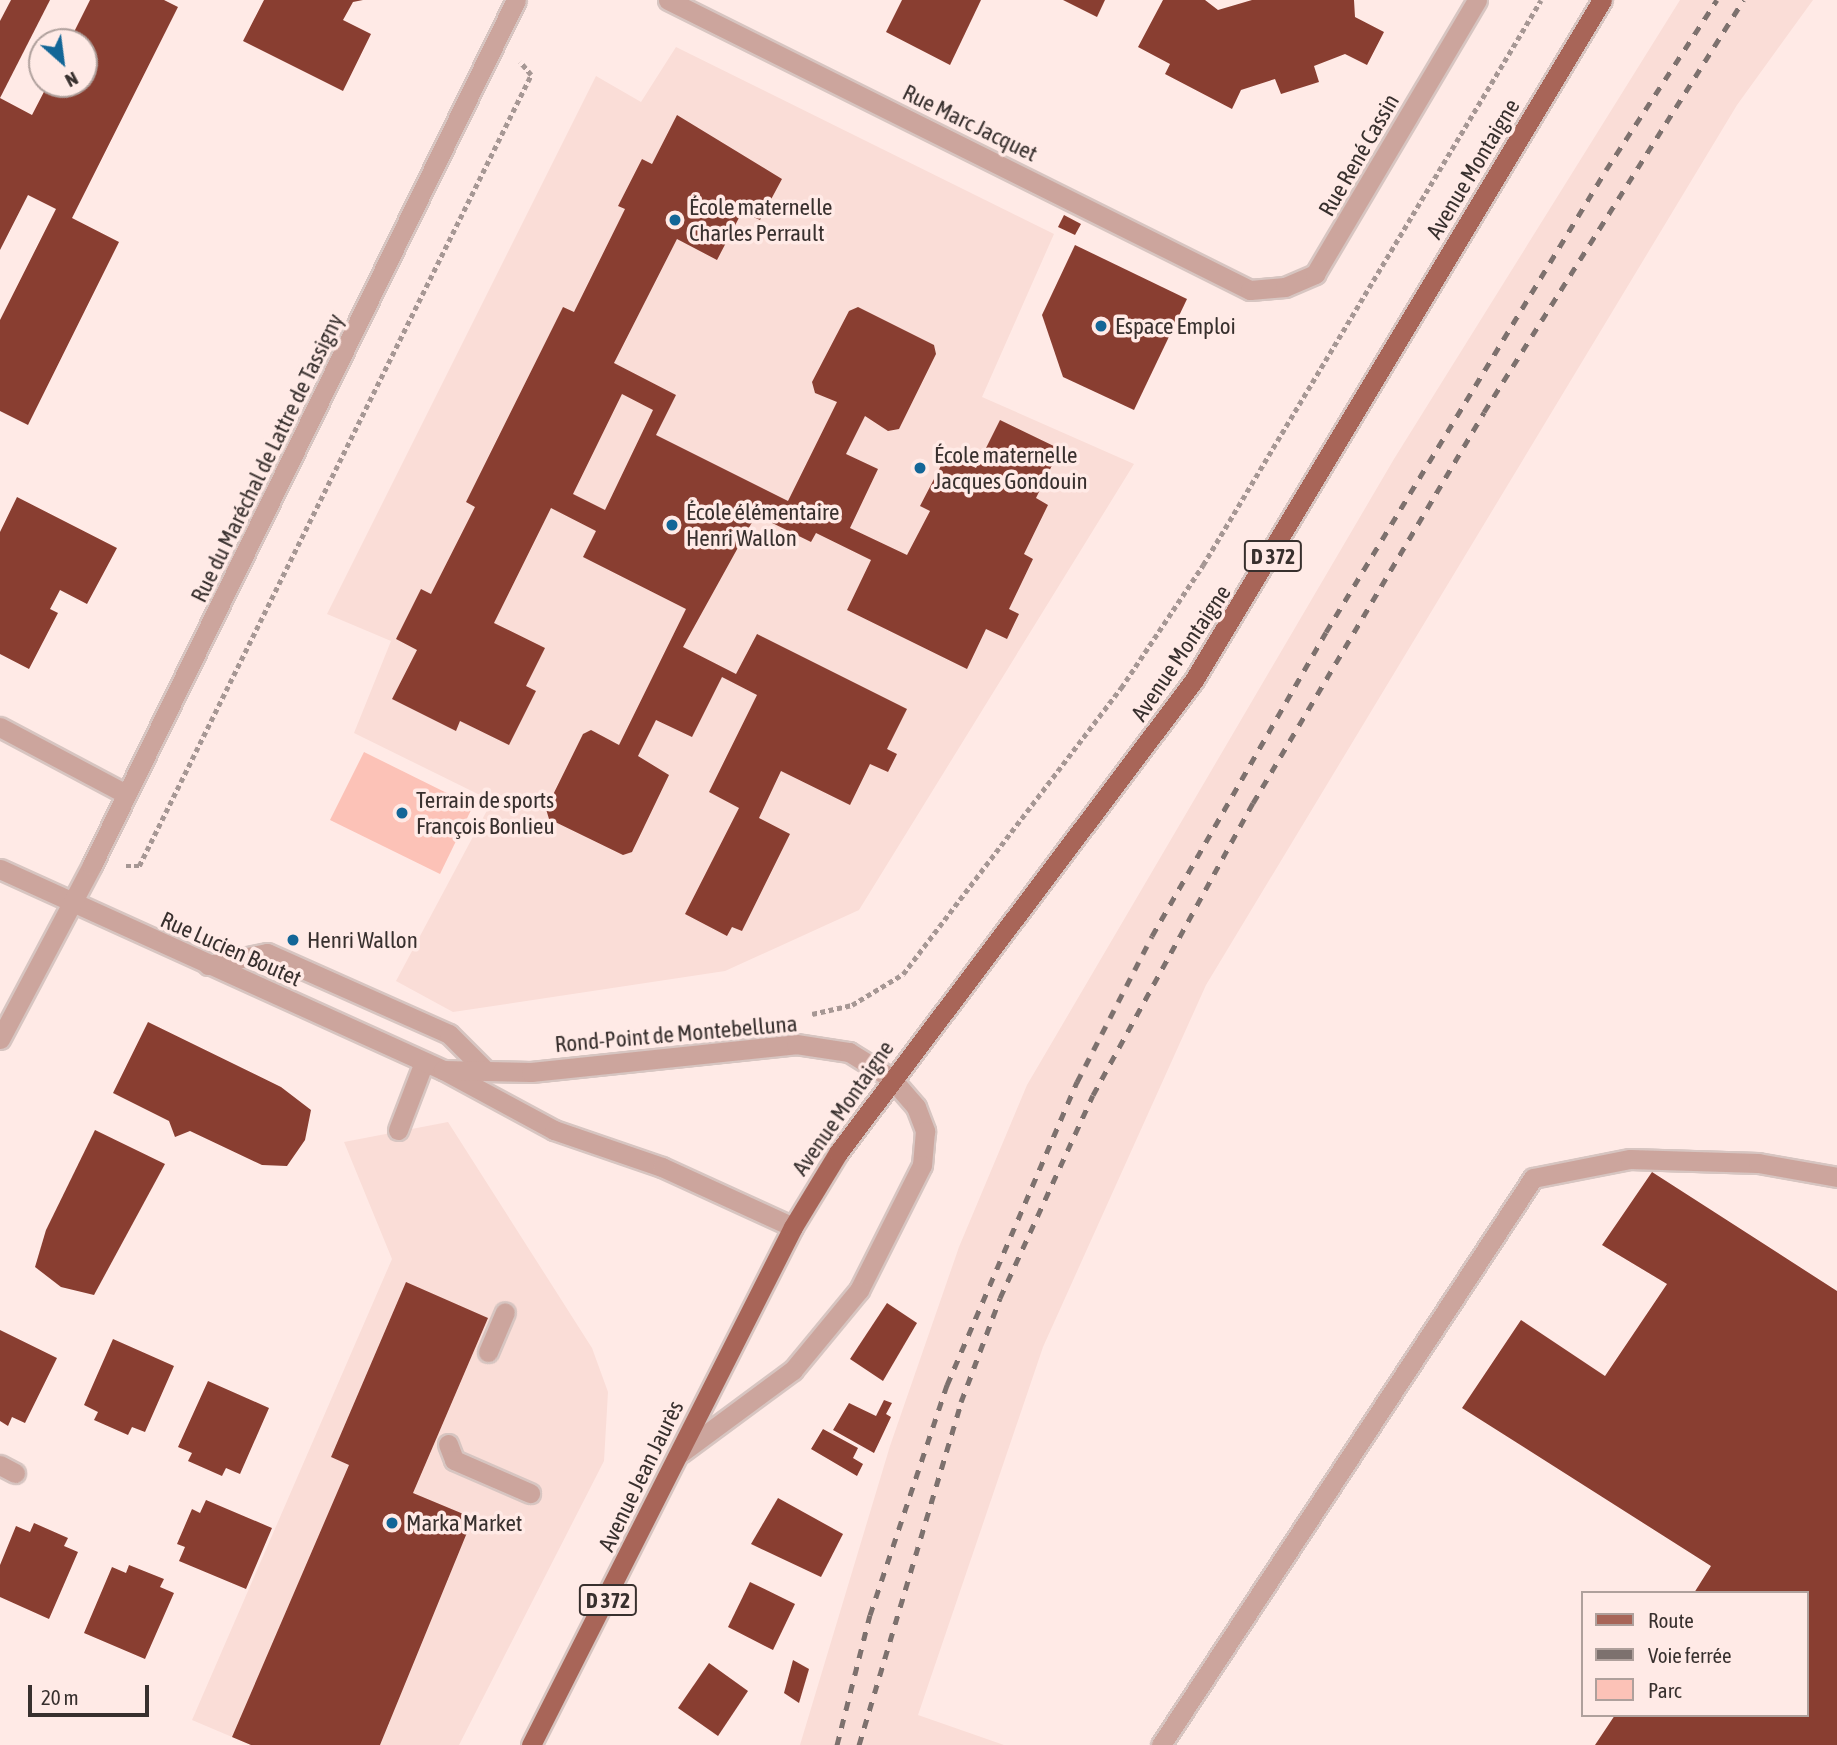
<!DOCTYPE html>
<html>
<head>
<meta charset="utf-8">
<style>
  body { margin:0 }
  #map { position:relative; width:1837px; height:1745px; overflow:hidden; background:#ffeae6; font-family:"Asap Condensed",sans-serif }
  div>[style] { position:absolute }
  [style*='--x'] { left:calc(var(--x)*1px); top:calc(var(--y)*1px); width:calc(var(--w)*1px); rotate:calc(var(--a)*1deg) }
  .built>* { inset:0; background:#faddd7 }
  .green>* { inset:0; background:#fcc2b7 }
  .building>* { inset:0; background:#893e31 }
  .path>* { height:4.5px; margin-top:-2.25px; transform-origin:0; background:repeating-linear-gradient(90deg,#a69794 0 5px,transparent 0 8.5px) }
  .roads { filter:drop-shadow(2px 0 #d7c5c1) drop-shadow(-2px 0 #d7c5c1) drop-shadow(0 2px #d7c5c1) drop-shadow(0 -2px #d7c5c1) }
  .service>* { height:19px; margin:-9.5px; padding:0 9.5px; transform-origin:9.5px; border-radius:9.5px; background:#cca59d }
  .minor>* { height:19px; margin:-9.5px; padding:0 9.5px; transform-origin:9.5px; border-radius:9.5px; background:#cca59d }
  .primary>* { height:19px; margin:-9.5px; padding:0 9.5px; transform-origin:9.5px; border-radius:9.5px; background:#a86558 }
  .rail>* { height:5px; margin-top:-2.5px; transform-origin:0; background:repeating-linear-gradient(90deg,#7d716e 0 9px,transparent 0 18px) }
  .dots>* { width:19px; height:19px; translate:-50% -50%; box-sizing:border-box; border:4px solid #ffeae6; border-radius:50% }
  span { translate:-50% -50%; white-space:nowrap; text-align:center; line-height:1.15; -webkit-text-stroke:7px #ffeae6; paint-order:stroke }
  .shield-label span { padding:2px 5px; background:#ffeae6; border:2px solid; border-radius:5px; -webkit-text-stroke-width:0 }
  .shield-label { font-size:21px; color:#38302e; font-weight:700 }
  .street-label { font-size:23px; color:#38302e }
  .poi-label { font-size:23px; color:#38302e }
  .left { translate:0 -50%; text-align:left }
  .legend { position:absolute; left:1581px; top:1591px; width:228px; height:126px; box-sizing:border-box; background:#ffeae6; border:2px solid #afa09c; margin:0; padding:9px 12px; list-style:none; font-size:21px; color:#38302e }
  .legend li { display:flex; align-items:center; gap:14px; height:35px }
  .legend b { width:35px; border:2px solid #afa09c }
  .north { position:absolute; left:28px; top:28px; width:70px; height:70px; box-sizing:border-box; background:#ffeae6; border:2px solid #afa09c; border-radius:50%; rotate:152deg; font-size:19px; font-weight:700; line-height:28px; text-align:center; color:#38302e }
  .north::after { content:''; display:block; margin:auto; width:24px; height:32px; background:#136697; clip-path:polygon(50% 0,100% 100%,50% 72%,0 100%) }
  .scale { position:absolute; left:28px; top:1685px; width:121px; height:32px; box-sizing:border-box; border:4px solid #38302e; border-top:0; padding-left:9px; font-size:21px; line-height:24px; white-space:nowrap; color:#38302e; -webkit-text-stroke:5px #ffeae6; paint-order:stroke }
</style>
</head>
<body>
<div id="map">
  <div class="built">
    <div style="clip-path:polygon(1680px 0,1813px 0,1737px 105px,1206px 985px,1043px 1347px,918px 1715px,1004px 1745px,800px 1745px,890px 1446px,959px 1247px,1027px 1085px,1394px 459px)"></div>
    <div style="clip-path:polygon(676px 47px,1054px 234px,982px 397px,1134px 464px,859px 910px,725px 971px,453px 1012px,396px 981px,492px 801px,354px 733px,391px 641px,327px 614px,596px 76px,641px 102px)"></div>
    <div style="clip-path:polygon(448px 1122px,592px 1348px,608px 1392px,604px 1461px,459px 1745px,251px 1745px,192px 1720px,392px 1259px,344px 1142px)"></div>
  </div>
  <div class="green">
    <div style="clip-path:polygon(364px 752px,473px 806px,440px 874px,330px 820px)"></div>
  </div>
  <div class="building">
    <div style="clip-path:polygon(11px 0,50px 0,0 98px,0 21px)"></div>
    <div style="clip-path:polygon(90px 0,164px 0,178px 7px,72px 218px,119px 242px,28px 425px,0 411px,0 320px,56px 209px,28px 195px,0 250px,0 98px,32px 115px,48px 84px,84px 84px,84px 42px,69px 42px)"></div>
    <div style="clip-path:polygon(264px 0,363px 0,353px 2px,343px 20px,371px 34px,343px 91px,243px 41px)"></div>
    <div style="clip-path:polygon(902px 0,981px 0,950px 65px,886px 32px)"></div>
    <div style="clip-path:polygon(1063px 0,1105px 0,1097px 17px)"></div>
    <div style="clip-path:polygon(1163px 0,1205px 0,1218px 10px,1252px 0,1354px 0,1355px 17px,1384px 32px,1367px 65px,1345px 54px,1314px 66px,1319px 82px,1281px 94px,1275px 79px,1241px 90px,1232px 109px,1165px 74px,1170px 64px,1138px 47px)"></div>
    <div style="clip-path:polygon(evenodd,677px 115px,782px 179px,760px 220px,742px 212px,717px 260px,677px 239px,614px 363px,676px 395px,656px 435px,788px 501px,837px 402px,815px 393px,812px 382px,849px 311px,858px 307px,934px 345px,936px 354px,899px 429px,888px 431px,865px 416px,846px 454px,878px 469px,850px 528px,907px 555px,930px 511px,920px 506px,947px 454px,976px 468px,1000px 420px,1060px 449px,1036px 498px,1048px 505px,1024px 554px,1033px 559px,1009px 609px,1019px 614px,1007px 639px,986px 629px,967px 669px,847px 610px,871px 560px,816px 533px,811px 542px,756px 515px,683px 647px,736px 674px,757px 634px,907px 709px,887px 749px,897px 754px,888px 772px,870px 764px,850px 805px,781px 771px,759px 818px,790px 834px,742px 931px,732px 927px,727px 936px,685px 914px,739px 808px,709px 792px,757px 695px,722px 677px,692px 737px,656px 720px,638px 756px,669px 775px,632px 852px,623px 855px,549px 819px,546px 809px,583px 734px,591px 730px,619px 745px,686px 609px,583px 557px,596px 531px,551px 508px,494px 623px,545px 648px,526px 686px,536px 691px,509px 745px,460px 721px,456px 731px,392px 699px,417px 650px,396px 639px,421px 589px,431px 594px,475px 507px,466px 502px,563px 307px,574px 312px,625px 209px,618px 206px,642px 159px,652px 164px,677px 115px,622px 394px,653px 410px,605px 510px,573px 494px,622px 394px)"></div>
    <div style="clip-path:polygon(1064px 215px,1081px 224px,1075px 235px,1058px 227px)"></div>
    <div style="clip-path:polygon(1075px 245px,1187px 299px,1134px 410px,1063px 377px,1042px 315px)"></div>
    <div style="clip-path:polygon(17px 497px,117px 548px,87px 604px,60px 590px,50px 609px,58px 613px,29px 669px,0 654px,0 532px)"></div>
    <div style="clip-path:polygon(148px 1022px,281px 1087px,311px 1110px,305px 1140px,287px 1166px,262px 1165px,190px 1131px,175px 1137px,169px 1121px,113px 1093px)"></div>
    <div style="clip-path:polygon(95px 1130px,165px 1164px,94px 1295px,61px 1287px,35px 1267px,46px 1230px)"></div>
    <div style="clip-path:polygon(1652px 1172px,1837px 1291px,1837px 1745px,1595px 1745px,1615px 1715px,1807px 1715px,1807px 1593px,1694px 1593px,1711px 1566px,1462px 1408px,1521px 1320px,1605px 1376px,1667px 1284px,1602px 1245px)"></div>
    <div style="clip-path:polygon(406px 1282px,488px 1318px,413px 1493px,473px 1518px,380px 1745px,251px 1745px,232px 1737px,349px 1465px,331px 1457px)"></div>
    <div style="clip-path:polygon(887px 1303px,917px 1323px,883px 1381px,850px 1359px)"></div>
    <div style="clip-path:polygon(0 1330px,57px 1358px,25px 1423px,12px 1417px,8px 1426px,0 1421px)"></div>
    <div style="clip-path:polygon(113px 1339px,174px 1366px,145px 1432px,132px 1427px,128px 1435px,94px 1420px,98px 1412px,84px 1405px)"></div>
    <div style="clip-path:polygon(208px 1381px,269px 1408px,240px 1474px,226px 1468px,222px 1476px,188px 1461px,192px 1453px,178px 1447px)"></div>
    <div style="clip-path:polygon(884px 1400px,892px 1403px,886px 1414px,891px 1417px,874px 1453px,833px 1430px,849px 1403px,876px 1416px)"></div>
    <div style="clip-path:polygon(823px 1429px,858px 1448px,853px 1458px,863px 1464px,857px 1476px,811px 1449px)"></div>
    <div style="clip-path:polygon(778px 1498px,843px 1534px,821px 1577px,751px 1544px)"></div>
    <div style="clip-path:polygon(206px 1500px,272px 1528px,246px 1589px,179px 1561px,185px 1547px,177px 1544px,192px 1509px,200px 1513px)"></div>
    <div style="clip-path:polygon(34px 1523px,68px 1538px,64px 1546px,78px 1552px,49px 1619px,0 1597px,0 1565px,16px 1526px,30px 1532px)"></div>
    <div style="clip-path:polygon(129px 1565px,164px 1579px,160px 1587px,174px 1593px,145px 1659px,84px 1633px,112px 1567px,126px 1573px)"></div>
    <div style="clip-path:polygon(750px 1582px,795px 1604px,773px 1650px,728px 1627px)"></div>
    <div style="clip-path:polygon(793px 1660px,809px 1669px,799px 1703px,784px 1693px)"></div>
    <div style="clip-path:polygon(709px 1663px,748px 1691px,718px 1736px,678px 1708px)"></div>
  </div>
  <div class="path">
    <div style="--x:126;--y:866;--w:13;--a:0"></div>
    <div style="--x:139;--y:866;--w:883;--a:-63.64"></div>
    <div style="--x:531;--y:75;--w:17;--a:-130"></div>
    <div style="--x:812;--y:1014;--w:41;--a:-12.7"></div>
    <div style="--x:852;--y:1005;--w:60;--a:-31.3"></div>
    <div style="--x:903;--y:974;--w:360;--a:-52.7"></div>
    <div style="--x:1121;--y:688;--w:148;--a:-56.3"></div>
    <div style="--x:1203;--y:565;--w:658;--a:-59.11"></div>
  </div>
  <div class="roads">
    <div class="service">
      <div style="--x:0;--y:727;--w:143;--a:28"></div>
      <div style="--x:208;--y:965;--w:60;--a:-11.5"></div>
      <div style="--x:267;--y:953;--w:199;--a:24"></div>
      <div style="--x:449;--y:1034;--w:52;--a:45"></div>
      <div style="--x:398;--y:1130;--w:73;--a:-69.1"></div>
      <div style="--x:488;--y:1352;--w:43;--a:-67"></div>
      <div style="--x:448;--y:1444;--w:17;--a:69"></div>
      <div style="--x:454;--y:1460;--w:83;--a:23.5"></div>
      <div style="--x:0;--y:1465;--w:17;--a:28"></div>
      <div style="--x:1161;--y:1745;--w:678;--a:-56.73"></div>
      <div style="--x:1533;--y:1178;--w:99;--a:-11.1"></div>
      <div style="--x:1630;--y:1159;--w:128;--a:1.8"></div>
      <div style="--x:1758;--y:1163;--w:80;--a:10"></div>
    </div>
    <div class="minor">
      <div style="--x:668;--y:0;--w:650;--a:26.49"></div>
      <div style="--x:1250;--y:290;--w:35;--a:-5"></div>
      <div style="--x:1285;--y:287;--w:33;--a:-23"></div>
      <div style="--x:1315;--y:274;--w:318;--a:-59.4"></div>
      <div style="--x:0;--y:869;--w:486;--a:24.4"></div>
      <div style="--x:443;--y:1070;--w:126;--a:28.4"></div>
      <div style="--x:554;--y:1130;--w:114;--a:18.9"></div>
      <div style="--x:662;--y:1167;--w:144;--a:24.6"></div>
      <div style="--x:0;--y:1039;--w:197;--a:-62.1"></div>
      <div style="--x:92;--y:865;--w:963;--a:-63.89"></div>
      <div style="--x:443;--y:1070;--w:88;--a:1.3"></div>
      <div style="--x:531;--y:1072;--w:266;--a:-6"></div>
      <div style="--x:796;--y:1044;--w:54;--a:8.6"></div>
      <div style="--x:849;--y:1052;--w:49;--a:31.8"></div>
      <div style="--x:891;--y:1078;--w:38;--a:49"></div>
      <div style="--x:916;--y:1107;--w:26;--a:69"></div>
      <div style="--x:925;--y:1131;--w:34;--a:95"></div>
      <div style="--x:922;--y:1165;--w:140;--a:116.7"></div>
      <div style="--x:859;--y:1290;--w:104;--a:129.5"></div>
      <div style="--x:793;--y:1370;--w:139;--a:143.5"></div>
    </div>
    <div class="primary">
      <div style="--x:531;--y:1745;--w:580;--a:-63.17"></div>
      <div style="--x:793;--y:1227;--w:87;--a:-58.7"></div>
      <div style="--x:838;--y:1153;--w:592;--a:-53.03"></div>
      <div style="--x:1194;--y:680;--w:793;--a:-59.04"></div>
    </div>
  </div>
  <div class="rail">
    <div style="--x:837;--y:1745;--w:134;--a:-75.8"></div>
    <div style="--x:870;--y:1615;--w:243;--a:-71.5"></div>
    <div style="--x:947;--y:1385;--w:330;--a:-66.8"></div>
    <div style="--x:1077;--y:1082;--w:164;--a:-62.8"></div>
    <div style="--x:1152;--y:936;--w:350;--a:-60.2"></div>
    <div style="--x:1326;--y:632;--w:540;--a:-58.78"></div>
    <div style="--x:1606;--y:170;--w:203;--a:-56.9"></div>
    <div style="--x:859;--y:1745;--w:358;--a:-73.4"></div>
    <div style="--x:961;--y:1402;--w:111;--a:-69.4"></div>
    <div style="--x:1000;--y:1298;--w:223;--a:-65.4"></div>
    <div style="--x:1093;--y:1095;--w:333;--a:-61.3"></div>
    <div style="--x:1253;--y:803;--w:454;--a:-59.4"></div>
    <div style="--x:1484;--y:412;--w:487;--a:-57.8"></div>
  </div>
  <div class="dots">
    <div style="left:675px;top:220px;background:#136697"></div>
    <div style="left:1101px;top:326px;background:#136697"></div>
    <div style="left:920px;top:468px;background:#136697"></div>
    <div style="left:672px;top:525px;background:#136697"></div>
    <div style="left:402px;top:813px;background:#136697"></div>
    <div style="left:293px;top:940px;background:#136697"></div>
    <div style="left:392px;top:1523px;background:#136697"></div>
  </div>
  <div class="shield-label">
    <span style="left:1273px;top:556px">D 372</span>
    <span style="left:608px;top:1600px">D 372</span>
  </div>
  <div class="street-label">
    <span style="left:970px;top:123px;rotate:26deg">Rue Marc Jacquet</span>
    <span style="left:1359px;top:155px;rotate:-60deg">Rue René Cassin</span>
    <span style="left:1473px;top:169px;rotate:-59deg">Avenue Montaigne</span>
    <span style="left:267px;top:458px;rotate:-64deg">Rue du Maréchal de Lattre de Tassigny</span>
    <span style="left:1181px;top:653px;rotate:-56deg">Avenue Montaigne</span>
    <span style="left:231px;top:949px;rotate:24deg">Rue Lucien Boutet</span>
    <span style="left:676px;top:1034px;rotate:-5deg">Rond-Point de Montebelluna</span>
    <span style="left:843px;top:1108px;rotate:-55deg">Avenue Montaigne</span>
    <span style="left:641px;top:1476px;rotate:-64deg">Avenue Jean Jaurès</span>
  </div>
  <div class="poi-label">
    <span class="left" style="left:689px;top:220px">École maternelle<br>Charles Perrault</span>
    <span class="left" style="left:1115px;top:326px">Espace Emploi</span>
    <span class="left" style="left:934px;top:468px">École maternelle<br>Jacques Gondouin</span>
    <span class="left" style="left:686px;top:525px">École élémentaire<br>Henri Wallon</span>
    <span class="left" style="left:416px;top:813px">Terrain de sports<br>François Bonlieu</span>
    <span class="left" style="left:307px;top:940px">Henri Wallon</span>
    <span class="left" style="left:406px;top:1523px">Marka Market</span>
  </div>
  <ul class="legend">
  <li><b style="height:9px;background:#a86558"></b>Route</li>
  <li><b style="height:9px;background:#7d716e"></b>Voie ferrée</li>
  <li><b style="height:19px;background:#fcc2b7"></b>Parc</li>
  </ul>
  <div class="north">N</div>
  <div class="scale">20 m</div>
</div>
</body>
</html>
